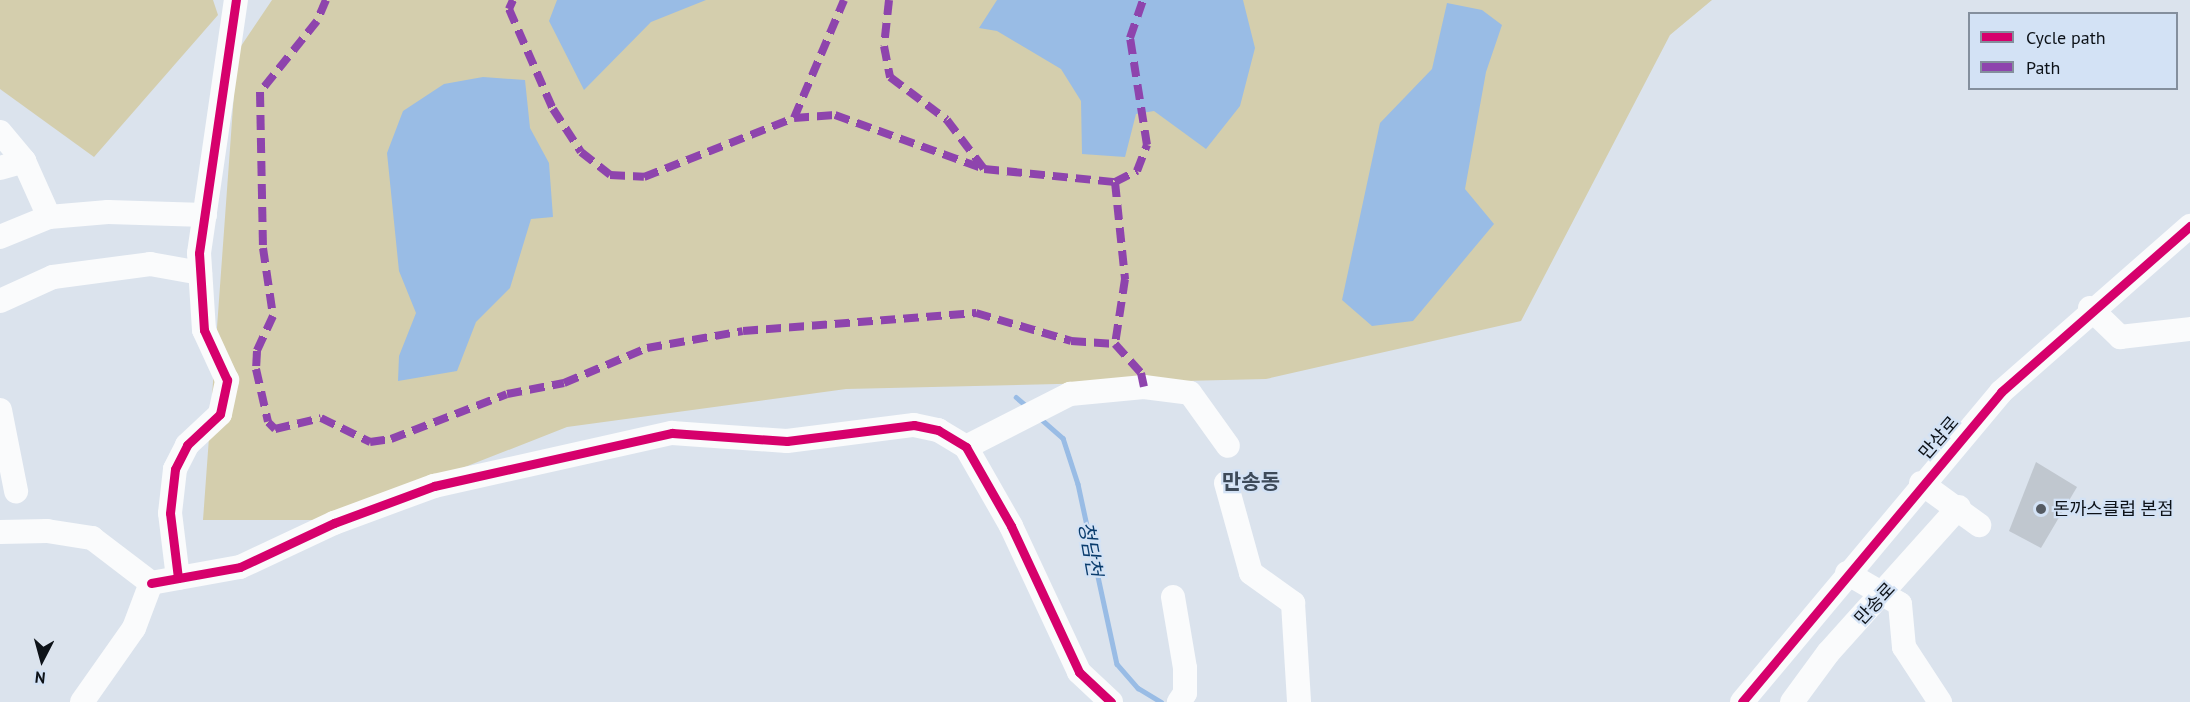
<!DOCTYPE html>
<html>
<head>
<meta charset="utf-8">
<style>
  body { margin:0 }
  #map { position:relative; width:2190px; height:702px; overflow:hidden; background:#dbe3ed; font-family:"PT Sans","Noto Sans KR",sans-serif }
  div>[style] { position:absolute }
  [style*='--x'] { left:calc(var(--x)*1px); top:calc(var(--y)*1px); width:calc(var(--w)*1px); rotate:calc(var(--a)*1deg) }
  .green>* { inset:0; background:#d4cead }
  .water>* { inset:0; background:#99bce5 }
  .stream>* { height:4.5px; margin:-2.25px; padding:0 2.25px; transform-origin:2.25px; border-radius:2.25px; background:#99bce5 }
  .building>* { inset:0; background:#c0c7cf }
  .minor>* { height:24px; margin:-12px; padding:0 12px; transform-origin:12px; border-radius:12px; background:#fafbfc }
  .quiet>* { height:8px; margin-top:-4px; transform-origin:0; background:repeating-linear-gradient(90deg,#8e44ad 0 15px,transparent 0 23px) }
  .cycleway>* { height:9px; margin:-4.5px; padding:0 4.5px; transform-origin:4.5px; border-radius:4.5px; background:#d6006c }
  .dots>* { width:16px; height:16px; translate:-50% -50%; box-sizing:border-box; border:3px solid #d3e2f5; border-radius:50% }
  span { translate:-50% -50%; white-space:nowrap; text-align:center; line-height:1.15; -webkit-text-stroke:4.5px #d3e2f5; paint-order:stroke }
  .street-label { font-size:18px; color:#0d1218 }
  .poi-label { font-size:18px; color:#0d1218 }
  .left { translate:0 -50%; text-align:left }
  .water-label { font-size:20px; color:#0a3c6d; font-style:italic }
  .quarter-label { font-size:21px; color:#3d4a59; font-weight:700 }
  .legend { position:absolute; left:1968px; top:12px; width:210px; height:78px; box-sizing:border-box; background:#d3e2f5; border:2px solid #848f9d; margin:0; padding:8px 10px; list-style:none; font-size:18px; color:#0d1218 }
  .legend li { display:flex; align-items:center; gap:12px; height:30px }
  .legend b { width:30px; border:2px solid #848f9d }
  .north { position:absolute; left:12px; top:630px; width:60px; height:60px; -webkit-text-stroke:4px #d3e2f5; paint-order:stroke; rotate:186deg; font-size:16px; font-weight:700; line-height:24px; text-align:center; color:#0d1218 }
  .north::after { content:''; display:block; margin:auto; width:21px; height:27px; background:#0d1218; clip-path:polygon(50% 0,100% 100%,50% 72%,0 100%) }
</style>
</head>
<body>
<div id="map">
  <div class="green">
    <div style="clip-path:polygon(0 0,213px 0,218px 15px,94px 157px,0 89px)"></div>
    <div style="clip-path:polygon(272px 0,1712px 0,1670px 35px,1521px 321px,1266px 379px,846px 389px,567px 427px,330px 520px,203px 520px,237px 52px)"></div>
  </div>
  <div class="water">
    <div style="clip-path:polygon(557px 0,706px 0,651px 22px,584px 90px,549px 21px)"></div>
    <div style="clip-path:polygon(997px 0,1243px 0,1255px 48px,1240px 106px,1206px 149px,1154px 111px,1136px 114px,1125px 157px,1082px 154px,1081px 101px,1061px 69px,997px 31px,979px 28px)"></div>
    <div style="clip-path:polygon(1447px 3px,1482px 10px,1502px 25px,1486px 72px,1465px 189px,1494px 224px,1413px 321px,1372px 326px,1342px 300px,1380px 123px,1432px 69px)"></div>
    <div style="clip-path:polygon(483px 77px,525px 80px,530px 128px,549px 163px,553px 217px,531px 219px,510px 288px,476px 322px,457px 371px,398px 381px,399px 356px,416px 313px,399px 271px,387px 153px,403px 111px,444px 84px)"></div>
  </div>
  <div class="stream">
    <div style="--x:1016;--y:397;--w:16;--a:40"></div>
    <div style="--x:1041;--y:419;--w:29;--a:41"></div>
    <div style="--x:1063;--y:438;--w:48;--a:71.9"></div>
    <div style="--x:1078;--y:484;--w:184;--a:77.8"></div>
    <div style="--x:1117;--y:664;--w:32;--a:49"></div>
    <div style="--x:1138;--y:688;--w:27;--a:31"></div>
  </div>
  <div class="building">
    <div style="clip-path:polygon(2036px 462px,2077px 487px,2041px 548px,2009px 531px)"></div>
  </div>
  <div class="minor">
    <div style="--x:0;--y:132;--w:38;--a:50"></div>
    <div style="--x:24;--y:161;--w:61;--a:65.9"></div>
    <div style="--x:0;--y:168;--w:25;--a:-16"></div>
    <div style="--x:0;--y:237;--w:53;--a:-22.2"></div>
    <div style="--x:49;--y:217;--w:59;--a:-4.8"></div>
    <div style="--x:108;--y:212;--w:97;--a:1.8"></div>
    <div style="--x:0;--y:301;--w:58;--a:-24.4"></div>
    <div style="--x:53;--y:277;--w:98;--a:-7.6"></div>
    <div style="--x:150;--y:264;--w:51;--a:10.2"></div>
    <div style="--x:2090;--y:308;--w:42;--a:44"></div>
    <div style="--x:2120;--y:337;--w:70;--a:-6.5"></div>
    <div style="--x:0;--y:410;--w:83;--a:78.8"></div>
    <div style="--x:966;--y:447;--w:117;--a:-27"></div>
    <div style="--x:1070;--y:394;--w:74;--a:-5.4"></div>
    <div style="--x:1144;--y:387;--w:46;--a:7.4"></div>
    <div style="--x:1190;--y:393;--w:65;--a:54.4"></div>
    <div style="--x:1226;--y:483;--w:93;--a:74.5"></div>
    <div style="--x:1251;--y:573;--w:52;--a:35.5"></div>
    <div style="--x:1293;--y:603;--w:99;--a:86.5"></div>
    <div style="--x:1921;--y:483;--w:72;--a:35.9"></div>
    <div style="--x:0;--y:532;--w:47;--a:-1.2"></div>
    <div style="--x:47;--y:531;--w:46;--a:8.8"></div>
    <div style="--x:92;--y:538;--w:74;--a:37.3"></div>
    <div style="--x:1847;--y:573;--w:61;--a:30.3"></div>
    <div style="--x:1900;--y:604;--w:43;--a:84.7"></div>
    <div style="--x:1904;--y:647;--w:66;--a:56.8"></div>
    <div style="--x:178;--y:578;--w:65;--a:-97"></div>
    <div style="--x:170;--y:513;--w:44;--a:-83.5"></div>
    <div style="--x:175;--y:469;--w:27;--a:-63"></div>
    <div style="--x:187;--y:445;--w:45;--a:-43.2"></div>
    <div style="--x:220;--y:414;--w:35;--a:-78"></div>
    <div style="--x:227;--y:380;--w:55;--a:-114.7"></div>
    <div style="--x:204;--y:330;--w:77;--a:-93.7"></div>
    <div style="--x:199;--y:253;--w:256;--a:-81.7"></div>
    <div style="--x:151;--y:583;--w:90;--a:-10.2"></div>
    <div style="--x:240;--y:567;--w:104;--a:-25.1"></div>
    <div style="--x:334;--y:523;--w:107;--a:-20.3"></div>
    <div style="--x:434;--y:486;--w:244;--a:-12.6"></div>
    <div style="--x:672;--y:433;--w:115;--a:4"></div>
    <div style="--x:787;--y:441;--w:128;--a:-7.2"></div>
    <div style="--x:914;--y:425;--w:25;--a:12"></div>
    <div style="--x:938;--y:430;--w:33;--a:31"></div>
    <div style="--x:966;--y:447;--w:91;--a:60.3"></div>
    <div style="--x:1011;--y:526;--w:161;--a:65"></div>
    <div style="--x:1079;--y:672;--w:44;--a:43.2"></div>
    <div style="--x:1173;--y:597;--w:72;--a:80.4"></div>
    <div style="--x:1185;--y:668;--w:25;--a:90"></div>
    <div style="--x:1185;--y:693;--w:11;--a:124"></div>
    <div style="--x:82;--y:702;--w:90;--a:-54.9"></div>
    <div style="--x:134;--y:628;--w:48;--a:-69.3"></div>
    <div style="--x:1742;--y:702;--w:404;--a:-50.1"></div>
    <div style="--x:2001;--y:392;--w:252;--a:-41.3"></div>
    <div style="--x:1792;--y:702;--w:61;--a:-53.7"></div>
    <div style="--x:1828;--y:653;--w:196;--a:-48.1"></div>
  </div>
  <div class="quiet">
    <div style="--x:326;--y:0;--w:23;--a:113"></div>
    <div style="--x:317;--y:21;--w:91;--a:128.8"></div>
    <div style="--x:260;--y:92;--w:156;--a:88.9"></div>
    <div style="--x:263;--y:248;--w:69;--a:81.6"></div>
    <div style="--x:273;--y:316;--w:38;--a:115"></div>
    <div style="--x:257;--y:351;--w:18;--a:93"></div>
    <div style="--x:256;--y:369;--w:54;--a:77.2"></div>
    <div style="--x:268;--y:422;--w:10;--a:45"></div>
    <div style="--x:275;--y:429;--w:47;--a:-13.4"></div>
    <div style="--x:321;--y:418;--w:55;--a:26.1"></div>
    <div style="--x:370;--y:442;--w:21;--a:-8"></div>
    <div style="--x:391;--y:439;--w:124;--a:-21.2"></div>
    <div style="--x:507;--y:394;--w:58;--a:-10.9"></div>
    <div style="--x:564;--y:383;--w:90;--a:-22.9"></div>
    <div style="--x:647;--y:348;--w:97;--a:-10"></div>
    <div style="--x:743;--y:331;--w:234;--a:-4.4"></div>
    <div style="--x:976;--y:313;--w:99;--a:16.4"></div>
    <div style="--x:1071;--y:341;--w:44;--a:3.9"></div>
    <div style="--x:1115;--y:344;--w:39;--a:48"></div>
    <div style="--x:1141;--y:373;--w:14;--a:78"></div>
    <div style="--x:513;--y:0;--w:10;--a:114"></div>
    <div style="--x:509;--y:9;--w:109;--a:66.3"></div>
    <div style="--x:553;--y:109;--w:51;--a:56.9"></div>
    <div style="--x:581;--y:152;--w:37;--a:38"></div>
    <div style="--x:610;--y:175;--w:34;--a:3"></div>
    <div style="--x:644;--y:177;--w:161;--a:-21.5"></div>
    <div style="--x:794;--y:118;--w:41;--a:-4.2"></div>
    <div style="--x:835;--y:115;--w:158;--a:19.9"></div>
    <div style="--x:984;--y:169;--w:132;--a:5.7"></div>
    <div style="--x:1115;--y:182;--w:98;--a:84.1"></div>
    <div style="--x:1125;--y:279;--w:66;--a:98.7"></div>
    <div style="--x:889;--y:0;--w:46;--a:96.2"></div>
    <div style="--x:884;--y:46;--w:32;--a:79"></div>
    <div style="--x:890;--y:77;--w:71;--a:37"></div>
    <div style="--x:947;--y:120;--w:61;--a:52.9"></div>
    <div style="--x:794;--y:118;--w:128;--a:-67"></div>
    <div style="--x:1115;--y:182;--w:25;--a:-27"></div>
    <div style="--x:1137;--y:171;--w:28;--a:-69"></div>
    <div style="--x:1147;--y:145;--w:108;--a:-99"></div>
    <div style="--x:1130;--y:38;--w:40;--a:-71.1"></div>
  </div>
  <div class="cycleway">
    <div style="--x:178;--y:578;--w:65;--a:-97"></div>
    <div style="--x:170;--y:513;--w:44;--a:-83.5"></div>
    <div style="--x:175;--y:469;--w:27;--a:-63"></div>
    <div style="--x:187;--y:445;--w:45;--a:-43.2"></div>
    <div style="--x:220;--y:414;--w:35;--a:-78"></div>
    <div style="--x:227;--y:380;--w:55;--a:-114.7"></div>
    <div style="--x:204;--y:330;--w:77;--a:-93.7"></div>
    <div style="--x:199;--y:253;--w:256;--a:-81.7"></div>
    <div style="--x:151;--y:583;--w:90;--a:-10.2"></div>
    <div style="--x:240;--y:567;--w:104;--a:-25.1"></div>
    <div style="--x:334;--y:523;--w:107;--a:-20.3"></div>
    <div style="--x:434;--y:486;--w:244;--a:-12.6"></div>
    <div style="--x:672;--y:433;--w:115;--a:4"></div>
    <div style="--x:787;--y:441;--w:128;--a:-7.2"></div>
    <div style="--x:914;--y:425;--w:25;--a:12"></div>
    <div style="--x:938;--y:430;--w:33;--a:31"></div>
    <div style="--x:966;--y:447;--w:91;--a:60.3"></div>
    <div style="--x:1011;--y:526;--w:161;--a:65"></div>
    <div style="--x:1079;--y:672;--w:44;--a:43.2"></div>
    <div style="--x:1742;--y:702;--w:404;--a:-50.1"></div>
    <div style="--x:2001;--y:392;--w:252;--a:-41.3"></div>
  </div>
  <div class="dots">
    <div style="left:2041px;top:509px;background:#555b63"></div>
  </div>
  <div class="street-label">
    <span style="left:1939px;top:438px;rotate:-49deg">만삼로</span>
    <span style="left:1875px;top:604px;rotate:-47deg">만송로</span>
  </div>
  <div class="poi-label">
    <span class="left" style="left:2053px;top:509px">돈까스클럽 본점</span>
  </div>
  <div class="water-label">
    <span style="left:1090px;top:549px;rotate:80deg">청담천</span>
  </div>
  <div class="quarter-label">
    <span style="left:1251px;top:482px">만송동</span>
  </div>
  <ul class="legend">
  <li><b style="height:8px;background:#d6006c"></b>Cycle path</li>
  <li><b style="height:8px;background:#8e44ad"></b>Path</li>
  </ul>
  <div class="north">N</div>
</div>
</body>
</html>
